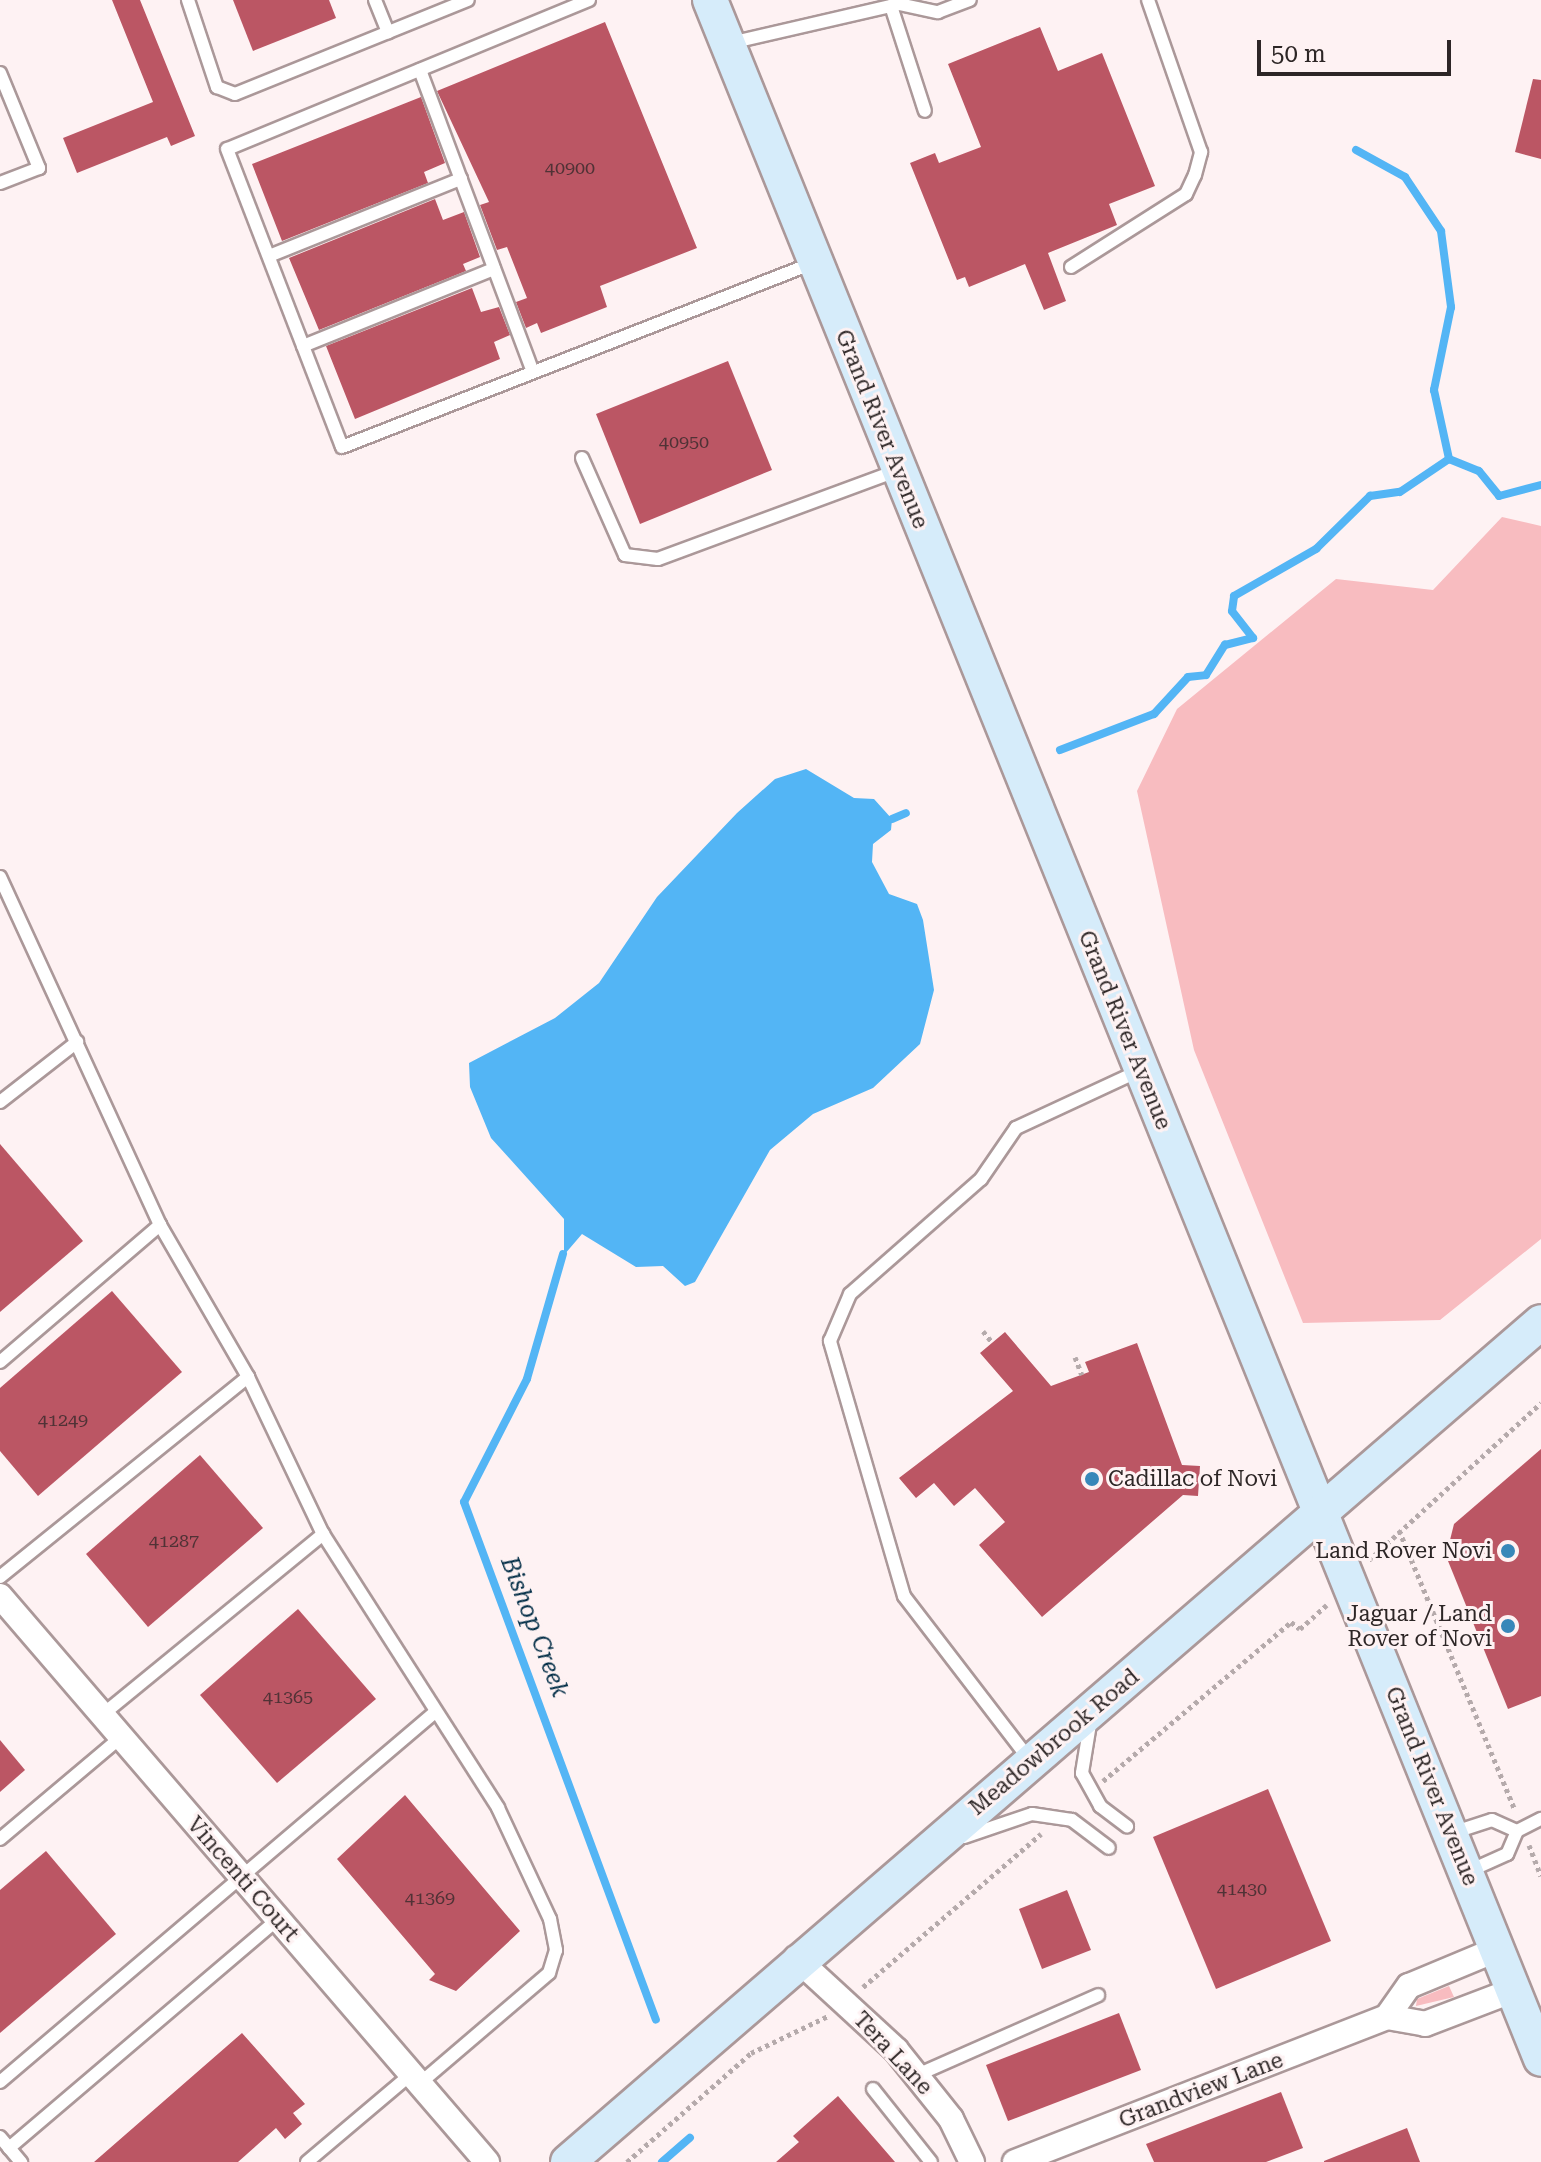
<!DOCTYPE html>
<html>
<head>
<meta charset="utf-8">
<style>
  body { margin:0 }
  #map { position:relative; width:1541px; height:2162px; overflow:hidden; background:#fef2f3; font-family:"Roboto Serif",serif }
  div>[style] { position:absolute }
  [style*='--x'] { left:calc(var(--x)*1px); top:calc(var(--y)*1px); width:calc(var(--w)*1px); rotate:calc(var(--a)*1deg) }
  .green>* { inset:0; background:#f8bcc0 }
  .water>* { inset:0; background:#53b5f5 }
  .stream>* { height:8px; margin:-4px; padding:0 4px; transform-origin:4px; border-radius:4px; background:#53b5f5 }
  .building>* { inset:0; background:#bb5664 }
  .path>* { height:5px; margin-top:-2.5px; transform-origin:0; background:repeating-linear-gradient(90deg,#b5aaab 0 4px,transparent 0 8px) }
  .roads { filter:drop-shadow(2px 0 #ab9899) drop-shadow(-2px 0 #ab9899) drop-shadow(0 2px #ab9899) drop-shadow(0 -2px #ab9899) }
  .lane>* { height:12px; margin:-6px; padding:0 6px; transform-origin:6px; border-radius:6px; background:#fff }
  .street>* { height:24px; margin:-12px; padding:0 12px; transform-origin:12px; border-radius:12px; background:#fff }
  .secondary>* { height:34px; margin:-17px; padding:0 17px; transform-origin:17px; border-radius:17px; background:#d6ecfa }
  .dots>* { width:22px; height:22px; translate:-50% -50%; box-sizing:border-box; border:4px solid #fef2f3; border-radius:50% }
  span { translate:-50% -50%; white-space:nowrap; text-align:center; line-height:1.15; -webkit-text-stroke:6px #fef2f3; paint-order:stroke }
  .number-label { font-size:18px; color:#503236 }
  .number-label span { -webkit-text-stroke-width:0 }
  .street-label { font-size:22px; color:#2d2626 }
  .poi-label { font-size:22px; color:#2d2626 }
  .left { translate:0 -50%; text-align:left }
  .right { translate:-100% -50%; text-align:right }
  .water-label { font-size:24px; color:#042f48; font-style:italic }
  .scale { position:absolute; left:1257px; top:40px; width:194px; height:36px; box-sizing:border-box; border:4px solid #2d2626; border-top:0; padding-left:10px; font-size:24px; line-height:28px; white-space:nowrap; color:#2d2626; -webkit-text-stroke:6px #fef2f3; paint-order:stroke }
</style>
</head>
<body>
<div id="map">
  <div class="green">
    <div style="clip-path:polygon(1502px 517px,1541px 526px,1541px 1239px,1440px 1320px,1303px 1323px,1194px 1050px,1137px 791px,1177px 709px,1336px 579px,1433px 590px)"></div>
    <div style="clip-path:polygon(1449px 1986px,1454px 1997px,1416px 2006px,1417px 1999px)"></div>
  </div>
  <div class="water">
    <div style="clip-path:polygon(806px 769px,854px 798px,874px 799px,892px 819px,891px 830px,873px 844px,872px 862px,889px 894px,917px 904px,923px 920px,934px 990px,920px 1044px,873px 1088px,813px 1114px,770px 1150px,695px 1282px,685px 1286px,663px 1266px,636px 1267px,582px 1234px,564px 1255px,564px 1219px,491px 1138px,470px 1087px,469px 1063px,555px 1018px,599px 983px,657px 897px,737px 813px,775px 779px)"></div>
  </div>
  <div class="stream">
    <div style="--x:1356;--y:150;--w:56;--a:28.9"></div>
    <div style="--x:1405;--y:177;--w:65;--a:56.3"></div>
    <div style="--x:1441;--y:231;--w:77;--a:82.5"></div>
    <div style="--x:1451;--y:307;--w:85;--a:101.6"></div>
    <div style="--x:1434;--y:390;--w:71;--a:77.7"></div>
    <div style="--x:1060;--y:750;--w:101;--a:-21"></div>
    <div style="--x:1154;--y:714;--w:50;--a:-47.4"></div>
    <div style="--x:1188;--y:677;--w:18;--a:-6"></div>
    <div style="--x:1206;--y:675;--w:36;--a:-58"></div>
    <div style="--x:1225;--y:645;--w:29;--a:-14"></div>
    <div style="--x:1253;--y:638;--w:34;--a:-128"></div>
    <div style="--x:1232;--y:611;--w:15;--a:-82"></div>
    <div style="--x:1234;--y:596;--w:95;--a:-29.8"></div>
    <div style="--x:1316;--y:549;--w:76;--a:-44.5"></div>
    <div style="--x:1370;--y:496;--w:30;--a:-8"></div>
    <div style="--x:1400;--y:492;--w:59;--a:-34"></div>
    <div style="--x:1449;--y:459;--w:32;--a:22"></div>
    <div style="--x:1479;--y:471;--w:32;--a:51"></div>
    <div style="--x:1499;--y:496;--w:43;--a:-14.7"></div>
    <div style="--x:892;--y:819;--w:15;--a:-23"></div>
    <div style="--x:563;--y:1254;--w:130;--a:106.1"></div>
    <div style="--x:527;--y:1379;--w:138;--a:117.1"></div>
    <div style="--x:464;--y:1502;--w:552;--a:69.66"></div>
    <div style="--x:662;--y:2162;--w:37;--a:-41"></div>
  </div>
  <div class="building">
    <div style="clip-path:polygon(112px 0,140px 0,195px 136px,171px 146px,167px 137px,77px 173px,63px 138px,153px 102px)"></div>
    <div style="clip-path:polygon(233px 0,329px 0,336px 18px,253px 51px)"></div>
    <div style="clip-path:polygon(605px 22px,697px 248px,600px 286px,607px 307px,541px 333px,537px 323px,526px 328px,516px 302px,527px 298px,507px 247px,497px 250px,480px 205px,489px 202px,437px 91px)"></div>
    <div style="clip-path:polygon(1040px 27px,1058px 71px,1102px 53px,1155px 186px,1109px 204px,1117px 225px,1048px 253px,1066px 301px,1044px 310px,1025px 264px,969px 287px,965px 277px,957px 280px,910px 163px,935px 153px,939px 163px,981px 147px,948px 64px)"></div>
    <div style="clip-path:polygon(1533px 79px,1541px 80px,1541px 159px,1515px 152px)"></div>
    <div style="clip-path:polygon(421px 97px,445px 163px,424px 172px,428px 183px,282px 241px,252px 164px)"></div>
    <div style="clip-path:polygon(435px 199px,443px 220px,464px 212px,480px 257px,463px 264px,466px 271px,319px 330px,289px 258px)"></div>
    <div style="clip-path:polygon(472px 288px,481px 312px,499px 307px,510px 335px,494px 342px,500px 359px,355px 419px,326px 346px)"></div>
    <div style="clip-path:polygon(728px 361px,772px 470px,640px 524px,596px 414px)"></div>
    <div style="clip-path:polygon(0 1144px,83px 1241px,0 1312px)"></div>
    <div style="clip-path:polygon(112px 1291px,182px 1372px,38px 1496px,0 1451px,0 1388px)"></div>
    <div style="clip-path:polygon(1005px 1332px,1051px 1386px,1089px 1372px,1085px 1362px,1137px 1343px,1182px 1465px,1200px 1466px,1198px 1496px,1183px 1495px,1042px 1617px,979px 1545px,1005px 1522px,975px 1488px,954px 1506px,934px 1483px,916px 1498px,899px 1478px,1013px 1391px,980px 1353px)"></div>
    <div style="clip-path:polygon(1541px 1449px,1541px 1696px,1508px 1709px,1446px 1556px,1454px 1524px)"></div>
    <div style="clip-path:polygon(200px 1455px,263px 1528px,148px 1627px,86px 1554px)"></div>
    <div style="clip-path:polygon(298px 1609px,376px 1699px,277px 1783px,200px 1695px)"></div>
    <div style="clip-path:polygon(0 1740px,25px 1770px,0 1792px)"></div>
    <div style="clip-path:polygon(1268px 1789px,1331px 1941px,1216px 1989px,1153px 1837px)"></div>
    <div style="clip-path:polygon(405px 1795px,520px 1931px,456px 1991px,429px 1980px,435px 1974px,337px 1859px)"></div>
    <div style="clip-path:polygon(46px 1851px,116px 1934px,0 2033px,0 1890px)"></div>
    <div style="clip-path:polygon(1067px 1890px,1091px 1950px,1042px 1969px,1019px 1909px)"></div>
    <div style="clip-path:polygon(1119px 2013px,1141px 2070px,1008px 2121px,986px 2065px)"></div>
    <div style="clip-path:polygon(242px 2033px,305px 2104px,293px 2113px,302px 2124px,285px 2139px,276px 2128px,238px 2162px,94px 2162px)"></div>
    <div style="clip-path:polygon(1281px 2092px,1303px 2148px,1266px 2162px,1154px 2162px,1146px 2144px)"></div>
    <div style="clip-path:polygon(838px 2096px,895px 2162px,776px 2162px,799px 2142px,793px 2136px)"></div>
    <div style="clip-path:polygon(1407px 2128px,1420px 2162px,1324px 2162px,1324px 2161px)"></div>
  </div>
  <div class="path">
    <div style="--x:983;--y:1331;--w:14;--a:51"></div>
    <div style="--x:1075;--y:1357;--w:19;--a:69"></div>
    <div style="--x:1399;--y:1530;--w:303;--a:67.5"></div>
    <div style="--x:1369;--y:1560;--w:233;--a:-42.4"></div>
    <div style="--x:1103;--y:1781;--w:246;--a:-40.2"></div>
    <div style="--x:1291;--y:1622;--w:11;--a:38"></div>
    <div style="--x:1300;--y:1629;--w:36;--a:-42"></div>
    <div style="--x:1529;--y:1845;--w:33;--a:69"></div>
    <div style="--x:863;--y:1987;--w:235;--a:-40.7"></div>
    <div style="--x:627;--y:2162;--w:165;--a:-41.3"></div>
    <div style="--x:751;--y:2053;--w:85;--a:-25.7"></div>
  </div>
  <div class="roads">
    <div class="lane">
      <div style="--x:188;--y:0;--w:92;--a:71.6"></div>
      <div style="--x:217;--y:87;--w:19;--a:21"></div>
      <div style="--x:235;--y:94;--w:251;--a:-22"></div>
      <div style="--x:375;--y:0;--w:35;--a:68"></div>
      <div style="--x:589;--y:0;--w:391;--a:157.6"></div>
      <div style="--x:227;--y:149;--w:319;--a:68.9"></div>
      <div style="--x:342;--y:447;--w:506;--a:-21.34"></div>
      <div style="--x:891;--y:6;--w:110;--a:72.1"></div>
      <div style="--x:730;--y:43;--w:173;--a:-13"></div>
      <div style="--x:899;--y:4;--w:40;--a:12"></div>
      <div style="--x:938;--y:12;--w:34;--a:-21"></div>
      <div style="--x:420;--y:70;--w:322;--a:69.5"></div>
      <div style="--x:0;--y:73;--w:103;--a:67.7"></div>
      <div style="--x:39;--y:168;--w:42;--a:159"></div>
      <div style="--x:269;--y:256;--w:207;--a:-21.9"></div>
      <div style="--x:1071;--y:267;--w:136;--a:-32.4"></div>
      <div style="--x:1186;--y:194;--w:21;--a:-65"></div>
      <div style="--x:1195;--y:175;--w:24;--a:-75"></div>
      <div style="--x:1201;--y:152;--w:161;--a:-109.2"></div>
      <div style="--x:303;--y:346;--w:206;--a:-22"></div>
      <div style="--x:582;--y:458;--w:106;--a:66.1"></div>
      <div style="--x:625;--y:555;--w:33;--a:7"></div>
      <div style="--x:658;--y:559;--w:257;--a:-20.3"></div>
      <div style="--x:0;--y:877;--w:383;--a:65.3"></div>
      <div style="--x:160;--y:1225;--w:176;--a:59.9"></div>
      <div style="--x:248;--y:1377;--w:174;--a:64.5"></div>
      <div style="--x:323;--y:1534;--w:325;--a:57.4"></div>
      <div style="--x:498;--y:1808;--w:123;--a:64.9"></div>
      <div style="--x:550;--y:1919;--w:32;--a:79"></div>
      <div style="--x:556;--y:1950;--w:24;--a:107"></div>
      <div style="--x:549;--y:1973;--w:171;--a:139.5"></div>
      <div style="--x:0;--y:1102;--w:98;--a:-37.9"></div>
      <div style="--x:0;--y:1362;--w:211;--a:-40.6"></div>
      <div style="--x:0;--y:1577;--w:319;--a:-38.9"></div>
      <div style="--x:102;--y:1715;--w:286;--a:-39.3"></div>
      <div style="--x:1090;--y:1724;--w:50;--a:99.3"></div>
      <div style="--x:1082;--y:1773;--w:38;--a:61"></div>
      <div style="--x:1100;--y:1806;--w:34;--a:37"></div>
      <div style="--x:1029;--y:1759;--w:205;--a:-127.5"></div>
      <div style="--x:904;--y:1596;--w:266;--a:-106.2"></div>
      <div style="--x:830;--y:1341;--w:51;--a:-66.9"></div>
      <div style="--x:850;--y:1294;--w:174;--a:-41.3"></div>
      <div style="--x:981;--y:1179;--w:62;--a:-55.5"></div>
      <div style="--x:1016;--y:1128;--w:138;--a:-24.9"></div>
      <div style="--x:1517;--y:1831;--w:27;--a:-27"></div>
      <div style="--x:1452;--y:1833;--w:42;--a:-18"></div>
      <div style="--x:1492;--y:1820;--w:27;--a:24"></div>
      <div style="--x:1517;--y:1831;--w:25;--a:113"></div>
      <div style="--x:1507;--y:1854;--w:44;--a:155.8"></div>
      <div style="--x:964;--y:1837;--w:72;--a:-18.7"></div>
      <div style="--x:1032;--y:1814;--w:40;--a:8.5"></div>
      <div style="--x:1072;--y:1820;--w:46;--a:37.1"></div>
      <div style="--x:0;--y:1839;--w:158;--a:-40.1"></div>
      <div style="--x:917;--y:2075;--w:198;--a:-23.8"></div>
      <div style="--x:0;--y:2082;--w:570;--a:-40.37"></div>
      <div style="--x:873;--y:2089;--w:93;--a:51.5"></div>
      <div style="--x:0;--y:2137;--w:33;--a:50"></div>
      <div style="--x:9;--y:2148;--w:353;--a:-40.4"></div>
      <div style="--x:307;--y:2162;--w:136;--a:-40.2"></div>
    </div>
    <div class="street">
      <div style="--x:0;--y:1596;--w:747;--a:49.29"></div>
      <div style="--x:796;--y:1958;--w:136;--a:42.6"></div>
      <div style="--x:896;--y:2050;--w:88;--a:51.4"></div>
      <div style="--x:951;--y:2119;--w:48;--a:64"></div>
      <div style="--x:1387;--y:2017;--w:39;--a:10"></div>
      <div style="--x:1425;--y:2024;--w:95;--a:-20.9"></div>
      <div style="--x:1015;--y:2162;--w:399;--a:-21.3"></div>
      <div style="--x:1387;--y:2017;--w:38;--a:-55"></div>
      <div style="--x:1409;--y:1986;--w:96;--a:-22.6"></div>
    </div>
    <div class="secondary">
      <div style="--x:710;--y:0;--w:2220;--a:68.02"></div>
      <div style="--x:568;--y:2162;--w:1285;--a:-40.8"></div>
    </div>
  </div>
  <div class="dots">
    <div style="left:1092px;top:1479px;background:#3887b9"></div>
    <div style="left:1508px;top:1551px;background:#3887b9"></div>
    <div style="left:1508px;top:1626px;background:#3887b9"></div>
  </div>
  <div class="number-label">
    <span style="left:570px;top:168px">40900</span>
    <span style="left:684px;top:442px">40950</span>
    <span style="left:63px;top:1420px">41249</span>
    <span style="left:174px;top:1541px">41287</span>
    <span style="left:288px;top:1697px">41365</span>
    <span style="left:1242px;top:1889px">41430</span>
    <span style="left:430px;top:1898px">41369</span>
  </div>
  <div class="street-label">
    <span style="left:882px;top:429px;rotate:68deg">Grand River Avenue</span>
    <span style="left:1125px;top:1030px;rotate:68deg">Grand River Avenue</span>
    <span style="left:1054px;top:1742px;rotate:-40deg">Meadowbrook Road</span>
    <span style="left:1432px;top:1786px;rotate:68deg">Grand River Avenue</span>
    <span style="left:243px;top:1879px;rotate:49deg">Vincenti Court</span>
    <span style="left:893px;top:2053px;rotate:47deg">Tera Lane</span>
    <span style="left:1201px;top:2090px;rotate:-21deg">Grandview Lane</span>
  </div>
  <div class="poi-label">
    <span class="left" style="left:1108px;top:1479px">Cadillac of Novi</span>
    <span class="right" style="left:1492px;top:1551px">Land Rover Novi</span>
    <span class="right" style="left:1492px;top:1626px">Jaguar / Land<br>Rover of Novi</span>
  </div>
  <div class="water-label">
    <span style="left:534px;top:1627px;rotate:69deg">Bishop Creek</span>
  </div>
  <div class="scale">50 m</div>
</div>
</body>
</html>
